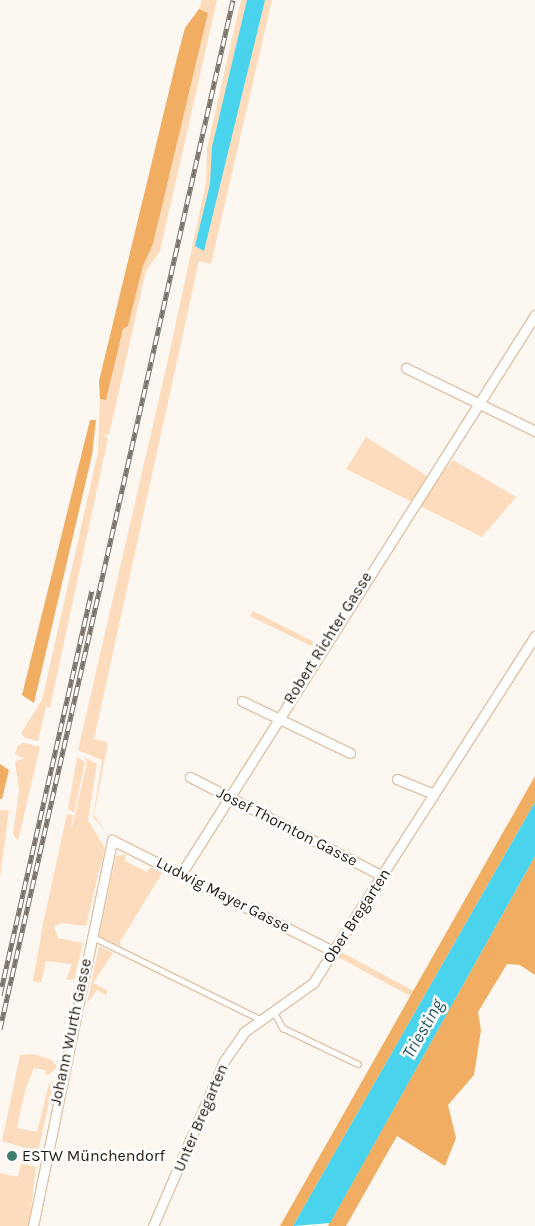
<!DOCTYPE html>
<html>
<head>
<meta charset="utf-8">
<style>
  body { margin:0 }
  #map { position:relative; width:535px; height:1226px; overflow:hidden; background:#fdf7f1; font-family:Karla,sans-serif }
  div>[style] { position:absolute }
  [style*='--x'] { left:calc(var(--x)*1px); top:calc(var(--y)*1px); width:calc(var(--w)*1px); rotate:calc(var(--a)*1deg) }
  .green>* { inset:0; background:#fcdcbc }
  .forest>* { inset:0; background:#f1ad62 }
  .water>* { inset:0; background:#49d3ed }
  .roads { filter:drop-shadow(1px 0 #dfc3a7) drop-shadow(-1px 0 #dfc3a7) drop-shadow(0 1px #dfc3a7) drop-shadow(0 -1px #dfc3a7) }
  .service>* { height:4.5px; margin:-2.25px; padding:0 2.25px; transform-origin:2.25px; border-radius:2.25px; background:#fff }
  .minor>* { height:9px; margin:-4.5px; padding:0 4.5px; transform-origin:4.5px; border-radius:4.5px; background:#fff }
  .rail>* { height:5px; margin-top:-2.5px; transform-origin:0; background:repeating-linear-gradient(90deg,#fff 0 9px,#7a726a 0 18px); box-sizing:border-box; border-block:1px solid #7a726a }
  .dots>* { width:14px; height:14px; translate:-50% -50%; box-sizing:border-box; border:2px solid #fff; border-radius:50% }
  span { translate:-50% -50%; white-space:nowrap; text-align:center; line-height:1.15; -webkit-text-stroke:5px #fff; paint-order:stroke }
  .street-label { font-size:16px; color:#241a10 }
  .poi-label { font-size:16px; color:#241a10 }
  .left { translate:0 -50%; text-align:left }
  .water-label { font-size:18px; color:#1c5560; font-style:italic }
</style>
</head>
<body>
<div id="map">
  <div class="green">
    <div style="clip-path:polygon(202px 0,217px 0,160px 251px,146px 271px,109px 435px,102px 434px,108px 438px,50px 708px,46px 707px,38px 741px,25px 738px,21px 733px,42px 700px,98px 452px,100px 399px,106px 400px,123px 329px,128px 326px,143px 266px,153px 244px,208px 13px,199px 9px)"></div>
    <div style="clip-path:polygon(241px 0,272px 0,211px 264px,199px 261px,94px 739px,108px 743px,94px 815px,105px 831px,93px 817px,102px 760px,78px 750px,167px 364px,206px 183px,207px 148px)"></div>
    <div style="clip-path:polygon(366px 437px,435px 481px,453px 460px,516px 497px,482px 537px,346px 469px)"></div>
    <div style="clip-path:polygon(253px 611px,314px 642px,311px 646px,250px 616px)"></div>
    <div style="clip-path:polygon(24px 743px,40px 747px,18px 841px,13px 834px,19px 790px,15px 762px,24px 758px,15px 754px,18px 745px)"></div>
    <div style="clip-path:polygon(77px 757px,85px 762px,74px 813px,68px 809px)"></div>
    <div style="clip-path:polygon(84px 757px,97px 764px,88px 820px,105px 848px,99px 873px,95px 873px,98px 875px,86px 926px,62px 923px,54px 926px,58px 938px,83px 943px,74px 979px,66px 980px,72px 964px,46px 961px,41px 983px,33px 981px,44px 919px,67px 814px,73px 815px,71px 832px,87px 762px)"></div>
    <div style="clip-path:polygon(0 810px,9px 810px,0 879px)"></div>
    <div style="clip-path:polygon(125px 854px,125px 861px,147px 872px,150px 867px,162px 873px,120px 942px,121px 947px,99px 936px,116px 856px)"></div>
    <div style="clip-path:polygon(99px 946px,113px 953px,93px 983px,108px 991px,106px 995px,97px 990px,87px 1003px)"></div>
    <div style="clip-path:polygon(341px 952px,414px 991px,410px 996px,338px 957px)"></div>
    <div style="clip-path:polygon(33px 1054px,52px 1060px,57px 1067px,47px 1076px,45px 1070px,34px 1068px,26px 1087px,17px 1128px,37px 1132px,49px 1084px,54px 1081px,38px 1152px,2px 1141px,20px 1055px)"></div>
    <div style="clip-path:polygon(21px 1163px,36px 1167px,29px 1226px,0 1226px,0 1173px,18px 1177px)"></div>
  </div>
  <div class="forest">
    <div style="clip-path:polygon(199px 9px,208px 13px,153px 244px,143px 266px,128px 326px,123px 329px,106px 400px,100px 399px,99px 381px,177px 58px,185px 28px)"></div>
    <div style="clip-path:polygon(90px 420px,96px 420px,92px 455px,34px 703px,22px 695px)"></div>
    <div style="clip-path:polygon(0 764px,9px 770px,2px 799px,0 799px)"></div>
    <div style="clip-path:polygon(535px 776px,535px 802px,293px 1226px,280px 1226px)"></div>
    <div style="clip-path:polygon(535px 856px,535px 975px,520px 965px,507px 964px,478px 1012px,481px 1030px,474px 1075px,448px 1105px,456px 1138px,445px 1166px,397px 1136px,346px 1226px,328px 1226px)"></div>
  </div>
  <div class="water">
    <div style="clip-path:polygon(247px 0,265px 0,204px 251px,195px 246px,210px 184px,212px 147px)"></div>
    <div style="clip-path:polygon(535px 802px,535px 856px,330px 1223px,293px 1226px)"></div>
  </div>
  <div class="roads">
    <div class="service">
      <div style="--x:93;--y:937;--w:186;--a:26.2"></div>
      <div style="--x:273;--y:1010;--w:21;--a:61"></div>
      <div style="--x:283;--y:1028;--w:83;--a:25.6"></div>
    </div>
    <div class="minor">
      <div style="--x:406;--y:368;--w:144;--a:26"></div>
      <div style="--x:242;--y:701;--w:120;--a:25.7"></div>
      <div style="--x:190;--y:777;--w:217;--a:27.2"></div>
      <div style="--x:397;--y:779;--w:38;--a:22"></div>
      <div style="--x:181;--y:874;--w:662;--a:-57.65"></div>
      <div style="--x:33;--y:1226;--w:394;--a:-78.4"></div>
      <div style="--x:112;--y:840;--w:250;--a:26.7"></div>
      <div style="--x:153;--y:1226;--w:180;--a:-66.7"></div>
      <div style="--x:224;--y:1061;--w:35;--a:-55"></div>
      <div style="--x:244;--y:1032;--w:85;--a:-35.4"></div>
      <div style="--x:313;--y:983;--w:412;--a:-57.4"></div>
    </div>
  </div>
  <div class="rail">
    <div style="--x:0;--y:995;--w:415;--a:-77.2"></div>
    <div style="--x:0;--y:1029;--w:1055;--a:-77.24"></div>
  </div>
  <div class="dots">
    <div style="left:12px;top:1156px;background:#3e7e6c"></div>
  </div>
  <div class="street-label">
    <span style="left:328px;top:638px;rotate:-58deg">Robert Richter Gasse</span>
    <span style="left:287px;top:827px;rotate:27deg">Josef Thornton Gasse</span>
    <span style="left:223px;top:895px;rotate:27deg">Ludwig Mayer Gasse</span>
    <span style="left:357px;top:916px;rotate:-57deg">Ober Bregarten</span>
    <span style="left:71px;top:1032px;rotate:-78deg">Johann Wurth Gasse</span>
    <span style="left:201px;top:1118px;rotate:-67deg">Unter Bregarten</span>
  </div>
  <div class="poi-label">
    <span class="left" style="left:22px;top:1156px">ESTW Münchendorf</span>
  </div>
  <div class="water-label">
    <span style="left:423px;top:1029px;rotate:-60deg">Triesting</span>
  </div>
</div>
</body>
</html>
